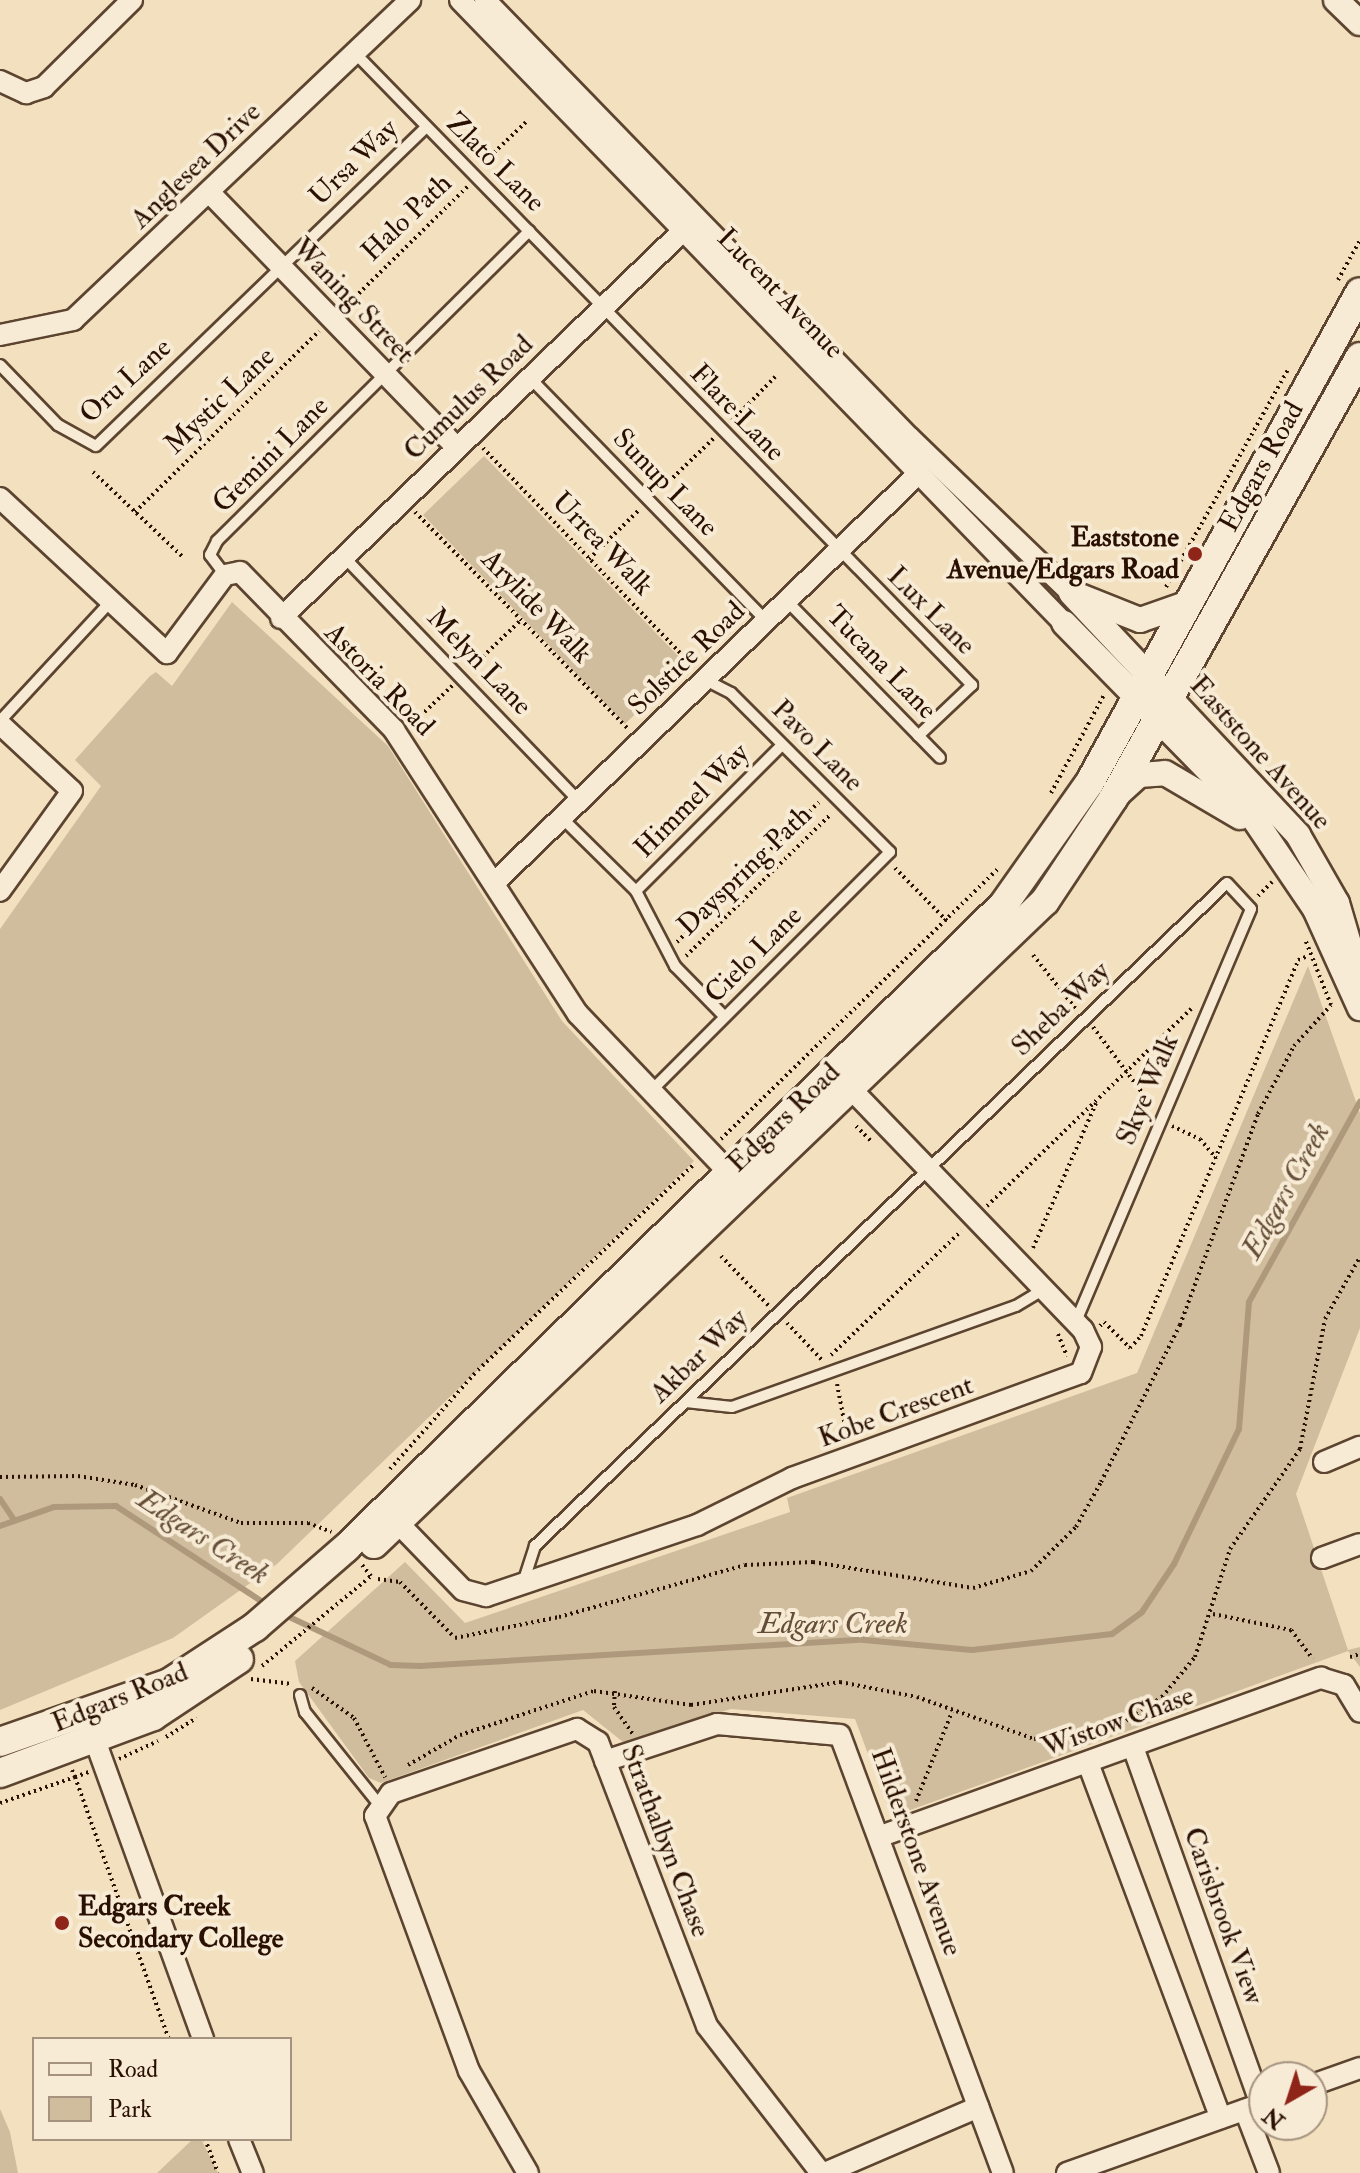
<!DOCTYPE html>
<html>
<head>
<meta charset="utf-8">
<style>
  body { margin:0 }
  #map { position:relative; width:1360px; height:2173px; overflow:hidden; background:#f2e0be; font-family:"IM FELL Double Pica",serif }
  div>[style] { position:absolute }
  [style*='--x'] { left:calc(var(--x)*1px); top:calc(var(--y)*1px); width:calc(var(--w)*1px); rotate:calc(var(--a)*1deg) }
  .green>* { inset:0; background:#d0bd9e }
  .stream>* { height:6px; margin:-3px; padding:0 3px; transform-origin:3px; border-radius:3px; background:#ae997d }
  .path>* { height:4px; margin-top:-2px; transform-origin:0; background:repeating-linear-gradient(90deg,#2a1000 0 2px,transparent 0 6px) }
  .roads { filter:drop-shadow(2px 0 #5c4430) drop-shadow(-2px 0 #5c4430) drop-shadow(0 2px #5c4430) drop-shadow(0 -2px #5c4430) }
  .service>* { height:10px; margin:-5px; padding:0 5px; transform-origin:5px; border-radius:5px; background:#f7ebd5 }
  .minor>* { height:20px; margin:-10px; padding:0 10px; transform-origin:10px; border-radius:10px; background:#f7ebd5 }
  .tertiary>* { height:24px; margin:-12px; padding:0 12px; transform-origin:12px; border-radius:12px; background:#f7ebd5 }
  .secondary>* { height:28px; margin:-14px; padding:0 14px; transform-origin:14px; border-radius:14px; background:#f7ebd5 }
  .dots>* { width:22px; height:22px; translate:-50% -50%; box-sizing:border-box; border:4px solid #f7ebd5; border-radius:50% }
  span { translate:-50% -50%; white-space:nowrap; text-align:center; line-height:1.15; -webkit-text-stroke:8px #f7ebd5; paint-order:stroke }
  .street-label { font-size:28px; color:#2a1000 }
  .poi-label { font-size:28px; color:#2a1000; font-weight:700 }
  .right { translate:-100% -50%; text-align:right }
  .left { translate:0 -50%; text-align:left }
  .water-label { font-size:30px; color:#654e38; font-style:italic }
  .legend { position:absolute; left:32px; top:2037px; width:260px; height:104px; box-sizing:border-box; background:#f7ebd5; border:2px solid #a59380; margin:0; padding:10px 14px; list-style:none; font-size:24px; color:#2a1000 }
  .legend li { display:flex; align-items:center; gap:16px; height:40px }
  .legend b { width:40px; border:2px solid #a59380 }
  .north { position:absolute; left:1248px; top:2061px; width:80px; height:80px; box-sizing:border-box; background:#f7ebd5; border:2px solid #a59380; border-radius:50%; rotate:219deg; font-size:22px; font-weight:700; line-height:32px; text-align:center; color:#2a1000 }
  .north::after { content:''; display:block; margin:auto; width:28px; height:36px; background:#8f2418; clip-path:polygon(50% 0,100% 100%,50% 72%,0 100%) }
</style>
</head>
<body>
<div id="map">
  <div class="green">
    <div style="clip-path:polygon(484px 456px,686px 664px,625px 724px,423px 515px)"></div>
    <div style="clip-path:polygon(232px 602px,388px 746px,562px 1021px,694px 1161px,277px 1564px,173px 1638px,0 1710px,0 929px,101px 786px,75px 760px,150px 676px,156px 672px,172px 686px)"></div>
    <div style="clip-path:polygon(1308px 966px,1360px 1113px,1360px 1328px,1296px 1494px,1348px 1650px,1360px 1647px,1360px 1667px,1348px 1651px,905px 1812px,887px 1805px,855px 1719px,731px 1709px,623px 1742px,583px 1710px,381px 1783px,369px 1778px,299px 1682px,295px 1661px,405px 1562px,465px 1623px,790px 1512px,787px 1498px,1137px 1373px)"></div>
    <div style="clip-path:polygon(0 2109px,10px 2132px,18px 2173px,0 2173px)"></div>
    <div style="clip-path:polygon(193px 2139px,201px 2139px,218px 2173px,157px 2173px)"></div>
  </div>
  <div class="stream">
    <div style="--x:0;--y:1499;--w:23;--a:56"></div>
    <div style="--x:0;--y:1526;--w:57;--a:-19.4"></div>
    <div style="--x:54;--y:1507;--w:62;--a:-0.9"></div>
    <div style="--x:116;--y:1506;--w:183;--a:33.2"></div>
    <div style="--x:283;--y:1614;--w:119;--a:25.3"></div>
    <div style="--x:391;--y:1665;--w:29;--a:2"></div>
    <div style="--x:420;--y:1666;--w:445;--a:-3.4"></div>
    <div style="--x:864;--y:1640;--w:108;--a:5.3"></div>
    <div style="--x:972;--y:1650;--w:141;--a:-6.5"></div>
    <div style="--x:1112;--y:1634;--w:37;--a:-36"></div>
    <div style="--x:1142;--y:1612;--w:58;--a:-56.3"></div>
    <div style="--x:1174;--y:1564;--w:150;--a:-64.3"></div>
    <div style="--x:1239;--y:1429;--w:127;--a:-85.5"></div>
    <div style="--x:1249;--y:1302;--w:229;--a:-61"></div>
  </div>
  <div class="path">
    <div style="--x:481;--y:165;--w:62;--a:-43.7"></div>
    <div style="--x:1338;--y:280;--w:46;--a:-61.2"></div>
    <div style="--x:346;--y:306;--w:171;--a:-44.5"></div>
    <div style="--x:732;--y:421;--w:62;--a:-45.7"></div>
    <div style="--x:483;--y:448;--w:303;--a:46.1"></div>
    <div style="--x:93;--y:472;--w:124;--a:43.4"></div>
    <div style="--x:660;--y:490;--w:75;--a:-43.9"></div>
    <div style="--x:135;--y:512;--w:258;--a:-44.5"></div>
    <div style="--x:415;--y:512;--w:304;--a:45.5"></div>
    <div style="--x:589;--y:559;--w:70;--a:-44.4"></div>
    <div style="--x:1166;--y:587;--w:251;--a:-60.7"></div>
    <div style="--x:470;--y:669;--w:71;--a:-43.9"></div>
    <div style="--x:416;--y:720;--w:50;--a:-43.4"></div>
    <div style="--x:1051;--y:793;--w:111;--a:-61.6"></div>
    <div style="--x:895;--y:868;--w:74;--a:45.5"></div>
    <div style="--x:1258;--y:896;--w:20;--a:-45"></div>
    <div style="--x:677;--y:942;--w:199;--a:-44.6"></div>
    <div style="--x:1033;--y:955;--w:69;--a:51.5"></div>
    <div style="--x:686;--y:956;--w:203;--a:-44.4"></div>
    <div style="--x:1093;--y:1027;--w:99;--a:53.2"></div>
    <div style="--x:856;--y:1126;--w:21;--a:45"></div>
    <div style="--x:1172;--y:1126;--w:31;--a:25"></div>
    <div style="--x:1200;--y:1139;--w:25;--a:50"></div>
    <div style="--x:721;--y:1139;--w:387;--a:-44.3"></div>
    <div style="--x:987;--y:1206;--w:284;--a:-44"></div>
    <div style="--x:1033;--y:1248;--w:158;--a:-66.5"></div>
    <div style="--x:721;--y:1256;--w:69;--a:46.2"></div>
    <div style="--x:787;--y:1323;--w:51;--a:46.6"></div>
    <div style="--x:1100;--y:1326;--w:6;--a:-45"></div>
    <div style="--x:1104;--y:1322;--w:37;--a:45"></div>
    <div style="--x:1130;--y:1348;--w:16;--a:-47"></div>
    <div style="--x:1141;--y:1336;--w:407;--a:-67.3"></div>
    <div style="--x:1298;--y:960;--w:11;--a:-22"></div>
    <div style="--x:1058;--y:1334;--w:24;--a:68"></div>
    <div style="--x:831;--y:1355;--w:180;--a:-43.6"></div>
    <div style="--x:837;--y:1384;--w:53;--a:79.1"></div>
    <div style="--x:390;--y:1469;--w:132;--a:-48.4"></div>
    <div style="--x:478;--y:1370;--w:298;--a:-43.6"></div>
    <div style="--x:0;--y:1477;--w:78;--a:-0.7"></div>
    <div style="--x:78;--y:1476;--w:58;--a:9"></div>
    <div style="--x:135;--y:1485;--w:113;--a:19.7"></div>
    <div style="--x:241;--y:1523;--w:67;--a:0"></div>
    <div style="--x:308;--y:1523;--w:25;--a:21"></div>
    <div style="--x:378;--y:1579;--w:22;--a:8"></div>
    <div style="--x:400;--y:1582;--w:78;--a:45.5"></div>
    <div style="--x:455;--y:1638;--w:106;--a:-11.4"></div>
    <div style="--x:559;--y:1617;--w:193;--a:-15.6"></div>
    <div style="--x:745;--y:1565;--w:68;--a:-2.5"></div>
    <div style="--x:813;--y:1562;--w:162;--a:9.2"></div>
    <div style="--x:973;--y:1588;--w:60;--a:-16.3"></div>
    <div style="--x:1031;--y:1571;--w:63;--a:-44.4"></div>
    <div style="--x:1076;--y:1527;--w:51;--a:-60.9"></div>
    <div style="--x:1101;--y:1482;--w:176;--a:-63.3"></div>
    <div style="--x:1180;--y:1325;--w:225;--a:-69.7"></div>
    <div style="--x:1258;--y:1114;--w:77;--a:-62.1"></div>
    <div style="--x:1294;--y:1046;--w:55;--a:-47.9"></div>
    <div style="--x:1331;--y:1005;--w:71;--a:-111.5"></div>
    <div style="--x:1213;--y:1614;--w:80;--a:11.6"></div>
    <div style="--x:1291;--y:1630;--w:36;--a:53"></div>
    <div style="--x:1350;--y:1657;--w:10;--a:-17"></div>
    <div style="--x:262;--y:1666;--w:141;--a:-39.5"></div>
    <div style="--x:371;--y:1576;--w:14;--a:-129"></div>
    <div style="--x:251;--y:1679;--w:41;--a:7"></div>
    <div style="--x:312;--y:1688;--w:52;--a:35.5"></div>
    <div style="--x:354;--y:1718;--w:67;--a:62.3"></div>
    <div style="--x:615;--y:1691;--w:16;--a:94"></div>
    <div style="--x:614;--y:1707;--w:33;--a:55"></div>
    <div style="--x:166;--y:1737;--w:36;--a:-32"></div>
    <div style="--x:119;--y:1759;--w:43;--a:-24.8"></div>
    <div style="--x:408;--y:1765;--w:60;--a:-30"></div>
    <div style="--x:460;--y:1735;--w:141;--a:-18.2"></div>
    <div style="--x:594;--y:1691;--w:98;--a:8.2"></div>
    <div style="--x:691;--y:1705;--w:151;--a:-8.8"></div>
    <div style="--x:840;--y:1682;--w:78;--a:11"></div>
    <div style="--x:917;--y:1697;--w:124;--a:19.7"></div>
    <div style="--x:1034;--y:1739;--w:83;--a:-8.3"></div>
    <div style="--x:1116;--y:1727;--w:55;--a:-33.1"></div>
    <div style="--x:1162;--y:1697;--w:52;--a:-50.5"></div>
    <div style="--x:1195;--y:1657;--w:114;--a:-72"></div>
    <div style="--x:1230;--y:1549;--w:122;--a:-55"></div>
    <div style="--x:1300;--y:1449;--w:132;--a:-79.1"></div>
    <div style="--x:1325;--y:1319;--w:71;--a:-60.6"></div>
    <div style="--x:72;--y:1770;--w:8;--a:67"></div>
    <div style="--x:75;--y:1777;--w:15;--a:-20"></div>
    <div style="--x:916;--y:1801;--w:96;--a:-68"></div>
    <div style="--x:0;--y:1803;--w:79;--a:-19.1"></div>
    <div style="--x:75;--y:1777;--w:278;--a:70.3"></div>
    <div style="--x:205;--y:2139;--w:36;--a:69"></div>
  </div>
  <div class="roads">
    <div class="service">
      <div style="--x:354;--y:52;--w:885;--a:45.69"></div>
      <div style="--x:972;--y:685;--w:74;--a:136.6"></div>
      <div style="--x:0;--y:365;--w:83;--a:46"></div>
      <div style="--x:58;--y:425;--w:43;--a:28.9"></div>
      <div style="--x:96;--y:446;--w:459;--a:-44"></div>
      <div style="--x:530;--y:378;--w:339;--a:45.8"></div>
      <div style="--x:344;--y:557;--w:339;--a:46.1"></div>
      <div style="--x:225;--y:575;--w:25;--a:-127"></div>
      <div style="--x:210;--y:555;--w:16;--a:-63"></div>
      <div style="--x:217;--y:541;--w:440;--a:-44.8"></div>
      <div style="--x:787;--y:601;--w:219;--a:45.7"></div>
      <div style="--x:0;--y:721;--w:163;--a:-47.2"></div>
      <div style="--x:562;--y:818;--w:104;--a:44.6"></div>
      <div style="--x:636;--y:891;--w:85;--a:62.5"></div>
      <div style="--x:675;--y:966;--w:71;--a:45.6"></div>
      <div style="--x:636;--y:891;--w:206;--a:-45"></div>
      <div style="--x:651;--y:1091;--w:338;--a:-45"></div>
      <div style="--x:890;--y:852;--w:225;--a:-135"></div>
      <div style="--x:731;--y:693;--w:28;--a:-153"></div>
      <div style="--x:686;--y:1402;--w:46;--a:6.2"></div>
      <div style="--x:732;--y:1407;--w:301;--a:-19.6"></div>
      <div style="--x:1016;--y:1306;--w:33;--a:-31"></div>
      <div style="--x:522;--y:1586;--w:42;--a:-72"></div>
      <div style="--x:535;--y:1546;--w:958;--a:-43.77"></div>
      <div style="--x:1227;--y:883;--w:35;--a:47"></div>
      <div style="--x:1251;--y:909;--w:449;--a:113"></div>
      <div style="--x:300;--y:1695;--w:18;--a:74"></div>
      <div style="--x:305;--y:1712;--w:117;--a:51.3"></div>
    </div>
    <div class="minor">
      <div style="--x:460;--y:0;--w:868;--a:45.89"></div>
      <div style="--x:485;--y:0;--w:609;--a:45.87"></div>
      <div style="--x:909;--y:437;--w:225;--a:43.9"></div>
      <div style="--x:0;--y:81;--w:29;--a:25"></div>
      <div style="--x:26;--y:93;--w:19;--a:-18"></div>
      <div style="--x:44;--y:87;--w:124;--a:-44.7"></div>
      <div style="--x:210;--y:193;--w:355;--a:45.9"></div>
      <div style="--x:0;--y:335;--w:75;--a:-11.6"></div>
      <div style="--x:73;--y:320;--w:465;--a:-43.5"></div>
      <div style="--x:0;--y:498;--w:228;--a:42.9"></div>
      <div style="--x:167;--y:653;--w:97;--a:-53.4"></div>
      <div style="--x:225;--y:575;--w:15;--a:-11"></div>
      <div style="--x:240;--y:572;--w:221;--a:45.7"></div>
      <div style="--x:394;--y:730;--w:338;--a:57.1"></div>
      <div style="--x:578;--y:1014;--w:232;--a:46.4"></div>
      <div style="--x:281;--y:618;--w:568;--a:-43.93"></div>
      <div style="--x:0;--y:724;--w:98;--a:42.9"></div>
      <div style="--x:72;--y:791;--w:123;--a:125.8"></div>
      <div style="--x:495;--y:882;--w:586;--a:-43.96"></div>
      <div style="--x:1324;--y:1462;--w:39;--a:-23"></div>
      <div style="--x:398;--y:1523;--w:93;--a:45.9"></div>
      <div style="--x:463;--y:1590;--w:24;--a:15"></div>
      <div style="--x:486;--y:1596;--w:223;--a:-18.6"></div>
      <div style="--x:697;--y:1525;--w:106;--a:-26.3"></div>
      <div style="--x:792;--y:1478;--w:307;--a:-20"></div>
      <div style="--x:1081;--y:1373;--w:28;--a:-69"></div>
      <div style="--x:1091;--y:1347;--w:19;--a:-115"></div>
      <div style="--x:1083;--y:1330;--w:332;--a:-133.9"></div>
      <div style="--x:1322;--y:1558;--w:40;--a:-20.2"></div>
      <div style="--x:96;--y:1743;--w:315;--a:70.1"></div>
      <div style="--x:1133;--y:1747;--w:379;--a:70.3"></div>
      <div style="--x:605;--y:1761;--w:118;--a:-18.3"></div>
      <div style="--x:717;--y:1724;--w:123;--a:5.1"></div>
      <div style="--x:840;--y:1735;--w:467;--a:69.6"></div>
      <div style="--x:1088;--y:1763;--w:379;--a:69.5"></div>
      <div style="--x:881;--y:1836;--w:468;--a:-19.8"></div>
      <div style="--x:1321;--y:1678;--w:24;--a:17"></div>
      <div style="--x:1344;--y:1685;--w:31;--a:59"></div>
      <div style="--x:1312;--y:2085;--w:51;--a:-19.5"></div>
      <div style="--x:1245;--y:2110;--w:67;--a:69.1"></div>
      <div style="--x:239;--y:2139;--w:37;--a:68"></div>
      <div style="--x:528;--y:2173;--w:118;--a:-120"></div>
      <div style="--x:469;--y:2071;--w:272;--a:-110.2"></div>
      <div style="--x:375;--y:1816;--w:28;--a:-55"></div>
      <div style="--x:391;--y:1793;--w:197;--a:-19"></div>
      <div style="--x:577;--y:1729;--w:25;--a:32"></div>
      <div style="--x:598;--y:1742;--w:304;--a:69"></div>
      <div style="--x:707;--y:2026;--w:186;--a:52.2"></div>
      <div style="--x:825;--y:2173;--w:167;--a:-23.3"></div>
      <div style="--x:1067;--y:2173;--w:209;--a:-19.6"></div>
    </div>
    <div class="tertiary">
      <div style="--x:1336;--y:0;--w:33;--a:44"></div>
      <div style="--x:1071;--y:593;--w:332;--a:46.8"></div>
      <div style="--x:1298;--y:835;--w:78;--a:60.2"></div>
      <div style="--x:1337;--y:903;--w:81;--a:73.6"></div>
      <div style="--x:1077;--y:595;--w:68;--a:21.6"></div>
      <div style="--x:1140;--y:620;--w:49;--a:-19.2"></div>
      <div style="--x:1064;--y:623;--w:266;--a:45.6"></div>
      <div style="--x:1250;--y:813;--w:116;--a:55.9"></div>
      <div style="--x:1315;--y:909;--w:109;--a:65.6"></div>
      <div style="--x:1117;--y:795;--w:30;--a:-42"></div>
      <div style="--x:1139;--y:775;--w:26;--a:-4"></div>
      <div style="--x:1165;--y:773;--w:87;--a:30.4"></div>
    </div>
    <div class="secondary">
      <div style="--x:374;--y:1544;--w:929;--a:-43.78"></div>
      <div style="--x:1045;--y:901;--w:125;--a:-56.4"></div>
      <div style="--x:1114;--y:797;--w:504;--a:-60.79"></div>
      <div style="--x:0;--y:1742;--w:179;--a:-19.2"></div>
      <div style="--x:169;--y:1683;--w:103;--a:-33.1"></div>
      <div style="--x:255;--y:1627;--w:121;--a:-41"></div>
      <div style="--x:346;--y:1548;--w:921;--a:-44.38"></div>
      <div style="--x:1004;--y:904;--w:149;--a:-54.8"></div>
      <div style="--x:1090;--y:782;--w:559;--a:-61.14"></div>
      <div style="--x:0;--y:1773;--w:163;--a:-20.4"></div>
      <div style="--x:153;--y:1716;--w:103;--a:-33.5"></div>
    </div>
  </div>
  <div class="dots">
    <div style="left:1195px;top:554px;background:#8f2418"></div>
    <div style="left:62px;top:1923px;background:#8f2418"></div>
  </div>
  <div class="street-label">
    <span style="left:354px;top:163px;rotate:-44deg">Ursa Way</span>
    <span style="left:495px;top:163px;rotate:45deg">Zlato Lane</span>
    <span style="left:196px;top:166px;rotate:-44deg">Anglesea Drive</span>
    <span style="left:407px;top:218px;rotate:-44deg">Halo Path</span>
    <span style="left:780px;top:294px;rotate:46deg">Lucent Avenue</span>
    <span style="left:353px;top:301px;rotate:46deg">Waning Street</span>
    <span style="left:126px;top:381px;rotate:-42deg">Oru Lane</span>
    <span style="left:469px;top:398px;rotate:-44deg">Cumulus Road</span>
    <span style="left:220px;top:401px;rotate:-44deg">Mystic Lane</span>
    <span style="left:737px;top:413px;rotate:46deg">Flare Lane</span>
    <span style="left:271px;top:455px;rotate:-45deg">Gemini Lane</span>
    <span style="left:1262px;top:467px;rotate:-61deg">Edgars Road</span>
    <span style="left:665px;top:483px;rotate:46deg">Sunup Lane</span>
    <span style="left:602px;top:544px;rotate:46deg">Urrea Walk</span>
    <span style="left:536px;top:607px;rotate:46deg">Arylide Walk</span>
    <span style="left:931px;top:611px;rotate:45deg">Lux Lane</span>
    <span style="left:687px;top:659px;rotate:-44deg">Solstice Road</span>
    <span style="left:479px;top:662px;rotate:46deg">Melyn Lane</span>
    <span style="left:881px;top:663px;rotate:46deg">Tucana Lane</span>
    <span style="left:379px;top:680px;rotate:46deg">Astoria Road</span>
    <span style="left:817px;top:746px;rotate:45deg">Pavo Lane</span>
    <span style="left:1260px;top:753px;rotate:48deg">Eaststone Avenue</span>
    <span style="left:692px;top:801px;rotate:-45deg">Himmel Way</span>
    <span style="left:745px;top:871px;rotate:-44deg">Dayspring Path</span>
    <span style="left:754px;top:955px;rotate:-45deg">Cielo Lane</span>
    <span style="left:1061px;top:1009px;rotate:-44deg">Sheba Way</span>
    <span style="left:1148px;top:1090px;rotate:-67deg">Skye Walk</span>
    <span style="left:784px;top:1118px;rotate:-44deg">Edgars Road</span>
    <span style="left:699px;top:1356px;rotate:-44deg">Akbar Way</span>
    <span style="left:896px;top:1412px;rotate:-20deg">Kobe Crescent</span>
    <span style="left:120px;top:1698px;rotate:-22deg">Edgars Road</span>
    <span style="left:1118px;top:1722px;rotate:-20deg">Wistow Chase</span>
    <span style="left:665px;top:1841px;rotate:69deg">Strathalbyn Chase</span>
    <span style="left:916px;top:1852px;rotate:70deg">Hilderstone Avenue</span>
    <span style="left:1223px;top:1916px;rotate:70deg">Carisbrook View</span>
  </div>
  <div class="poi-label">
    <span class="right" style="left:1179px;top:554px">Eaststone<br>Avenue/Edgars Road</span>
    <span class="left" style="left:78px;top:1923px">Edgars Creek<br>Secondary College</span>
  </div>
  <div class="water-label">
    <span style="left:1286px;top:1191px;rotate:-61deg">Edgars Creek</span>
    <span style="left:203px;top:1537px;rotate:33deg">Edgars Creek</span>
    <span style="left:833px;top:1624px">Edgars Creek</span>
  </div>
  <ul class="legend">
  <li><b style="height:10px;background:#f7ebd5"></b>Road</li>
  <li><b style="height:22px;background:#d0bd9e"></b>Park</li>
  </ul>
  <div class="north">N</div>
</div>
</body>
</html>
